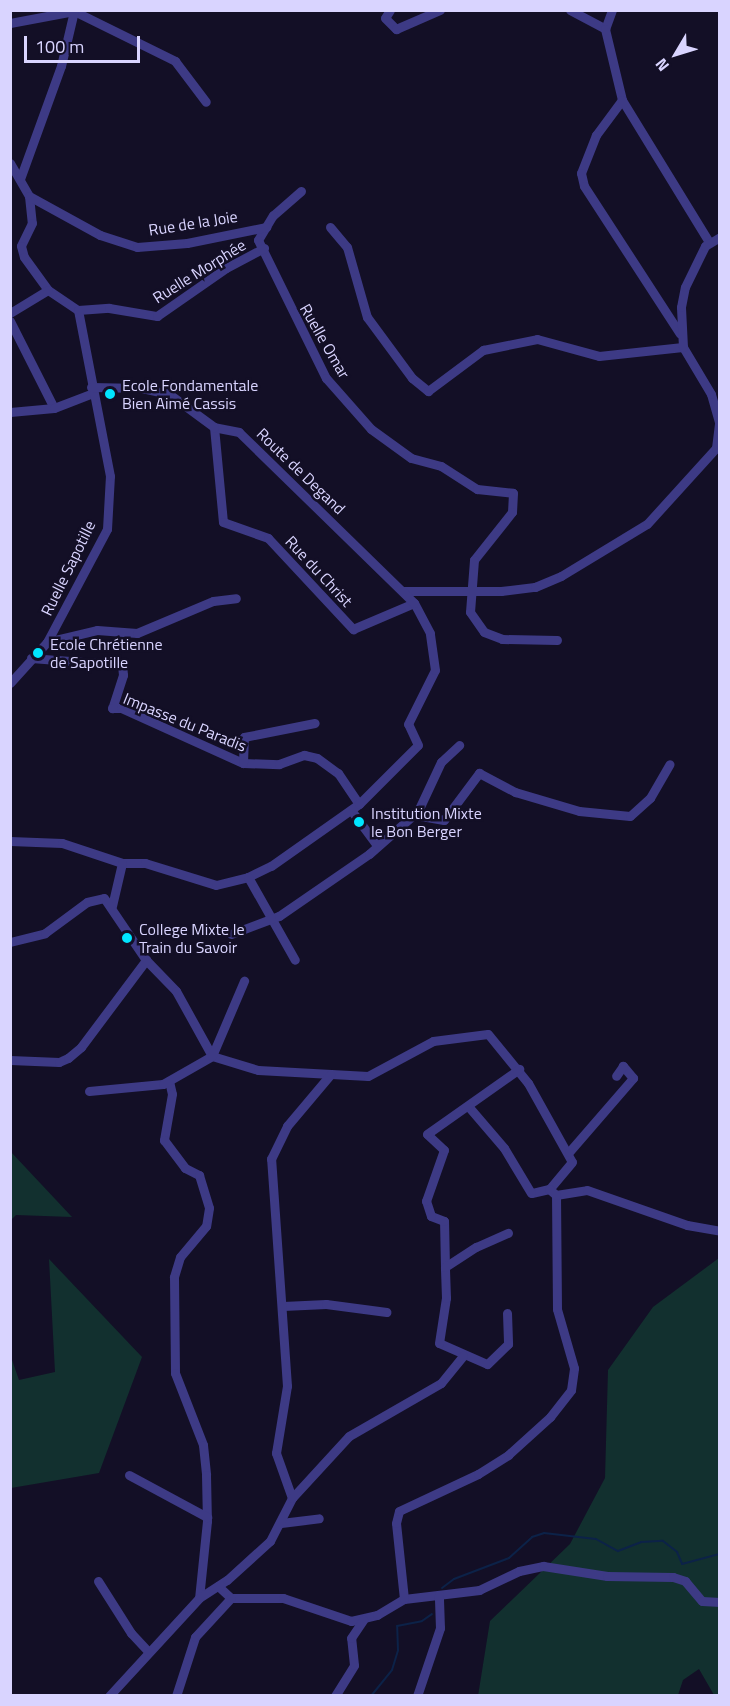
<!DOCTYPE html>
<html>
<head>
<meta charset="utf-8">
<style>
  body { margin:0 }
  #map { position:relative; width:730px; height:1706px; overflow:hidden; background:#130f26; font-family:"Titillium Web",sans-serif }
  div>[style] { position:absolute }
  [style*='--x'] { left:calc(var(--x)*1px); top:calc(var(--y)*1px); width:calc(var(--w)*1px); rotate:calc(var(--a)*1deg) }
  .green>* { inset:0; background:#12302f }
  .stream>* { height:2px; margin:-1px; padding:0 1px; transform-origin:1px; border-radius:1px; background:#0c2248 }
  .street>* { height:9px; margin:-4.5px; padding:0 4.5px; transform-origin:4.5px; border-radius:4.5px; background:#3d3a85 }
  .dots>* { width:16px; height:16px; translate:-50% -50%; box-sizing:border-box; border:3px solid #130f26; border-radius:50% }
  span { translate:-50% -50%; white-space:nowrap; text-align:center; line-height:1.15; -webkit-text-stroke:5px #130f26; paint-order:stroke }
  .street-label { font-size:16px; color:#d9d4ff }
  .poi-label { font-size:16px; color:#d9d4ff }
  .left { translate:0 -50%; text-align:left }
  .frame { position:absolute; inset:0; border:12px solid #d9d4ff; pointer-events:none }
  .north { position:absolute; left:646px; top:24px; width:60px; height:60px; -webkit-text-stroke:4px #130f26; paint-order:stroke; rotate:232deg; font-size:16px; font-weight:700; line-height:24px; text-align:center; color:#d9d4ff }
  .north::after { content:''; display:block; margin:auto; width:21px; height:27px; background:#d9d4ff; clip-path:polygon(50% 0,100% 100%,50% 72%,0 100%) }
  .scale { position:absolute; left:24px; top:36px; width:116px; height:27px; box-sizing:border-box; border:3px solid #d9d4ff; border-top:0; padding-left:8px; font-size:18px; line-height:21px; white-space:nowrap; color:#d9d4ff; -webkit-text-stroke:4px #130f26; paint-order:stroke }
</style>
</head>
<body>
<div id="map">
  <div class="green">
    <div style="clip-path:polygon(11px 1152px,72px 1217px,16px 1215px,11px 1220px)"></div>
    <div style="clip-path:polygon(719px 1258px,719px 1695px,714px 1695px,699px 1669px,683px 1680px,678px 1695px,478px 1696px,490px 1621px,570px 1544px,605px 1478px,608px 1370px,653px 1307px)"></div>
    <div style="clip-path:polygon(49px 1259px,142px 1357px,99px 1473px,11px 1488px,11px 1357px,19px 1380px,55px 1372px)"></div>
  </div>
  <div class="stream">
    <div style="--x:442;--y:1588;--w:15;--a:-37"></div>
    <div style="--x:454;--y:1579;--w:59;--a:-20.9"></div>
    <div style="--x:509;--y:1558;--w:31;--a:-42"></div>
    <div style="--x:532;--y:1537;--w:13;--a:-18"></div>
    <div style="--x:544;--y:1533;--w:52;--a:6.6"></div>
    <div style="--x:596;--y:1539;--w:25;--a:29"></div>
    <div style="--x:618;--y:1551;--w:25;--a:-21"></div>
    <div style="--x:641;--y:1542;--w:22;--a:-3"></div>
    <div style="--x:663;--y:1541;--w:18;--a:38"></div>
    <div style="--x:677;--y:1552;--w:13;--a:67"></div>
    <div style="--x:682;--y:1564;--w:39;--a:-15"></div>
    <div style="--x:371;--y:1696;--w:33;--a:-51"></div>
    <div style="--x:392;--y:1670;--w:21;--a:-73"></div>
    <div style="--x:398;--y:1650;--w:24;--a:-92"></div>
    <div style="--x:397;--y:1626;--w:25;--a:-11"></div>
    <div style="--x:422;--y:1621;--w:12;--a:-35"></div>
  </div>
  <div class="street">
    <div style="--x:390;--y:10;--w:9;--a:122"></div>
    <div style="--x:385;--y:18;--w:16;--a:45"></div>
    <div style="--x:396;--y:29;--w:48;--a:-23.4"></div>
    <div style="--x:570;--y:10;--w:40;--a:28"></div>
    <div style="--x:612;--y:10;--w:20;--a:110"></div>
    <div style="--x:605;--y:29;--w:73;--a:76.5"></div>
    <div style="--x:622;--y:100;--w:44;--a:126.6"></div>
    <div style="--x:596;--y:135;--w:41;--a:111.5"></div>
    <div style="--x:581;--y:173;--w:13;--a:77"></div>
    <div style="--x:584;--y:186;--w:176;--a:57"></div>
    <div style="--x:10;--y:23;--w:65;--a:-10.6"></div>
    <div style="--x:74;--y:11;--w:113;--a:26.3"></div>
    <div style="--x:175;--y:61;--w:51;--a:52.9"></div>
    <div style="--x:622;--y:100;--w:167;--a:58.5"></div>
    <div style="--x:10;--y:163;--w:38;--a:60"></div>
    <div style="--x:29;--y:196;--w:27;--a:84"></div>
    <div style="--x:32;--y:223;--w:25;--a:116"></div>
    <div style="--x:21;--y:246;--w:11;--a:75"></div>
    <div style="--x:24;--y:257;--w:41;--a:54"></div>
    <div style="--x:48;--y:290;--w:36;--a:34"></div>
    <div style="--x:20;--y:179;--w:120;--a:-70.1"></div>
    <div style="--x:61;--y:66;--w:57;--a:-76.7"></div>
    <div style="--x:301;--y:191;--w:37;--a:139"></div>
    <div style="--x:273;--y:215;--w:29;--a:121"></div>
    <div style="--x:258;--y:240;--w:154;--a:63.8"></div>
    <div style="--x:326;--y:378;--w:68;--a:48.6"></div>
    <div style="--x:371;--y:429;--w:49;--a:35.9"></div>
    <div style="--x:411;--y:458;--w:31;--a:15"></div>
    <div style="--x:441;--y:466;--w:43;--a:32.6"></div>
    <div style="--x:477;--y:489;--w:36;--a:6"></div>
    <div style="--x:513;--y:493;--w:19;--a:93"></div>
    <div style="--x:512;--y:512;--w:61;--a:128.4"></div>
    <div style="--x:474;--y:560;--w:52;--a:94.4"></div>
    <div style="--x:470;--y:612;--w:24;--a:55"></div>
    <div style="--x:484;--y:632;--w:19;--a:21"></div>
    <div style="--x:502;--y:639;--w:55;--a:1"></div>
    <div style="--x:29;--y:196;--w:81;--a:28.8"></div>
    <div style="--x:100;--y:235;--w:39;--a:18"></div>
    <div style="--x:137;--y:247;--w:50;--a:-4.6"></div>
    <div style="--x:187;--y:243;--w:81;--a:-11.4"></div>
    <div style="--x:330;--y:227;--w:26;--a:50"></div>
    <div style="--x:347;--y:247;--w:73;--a:74.1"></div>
    <div style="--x:367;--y:317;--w:76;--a:53.6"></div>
    <div style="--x:412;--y:378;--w:21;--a:39"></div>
    <div style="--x:428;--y:391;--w:69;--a:-36.7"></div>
    <div style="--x:483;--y:350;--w:55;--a:-11.5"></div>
    <div style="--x:537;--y:339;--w:64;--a:15.3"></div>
    <div style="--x:599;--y:356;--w:84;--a:-6.1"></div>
    <div style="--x:78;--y:310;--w:31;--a:-4"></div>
    <div style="--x:109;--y:308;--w:49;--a:9.5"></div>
    <div style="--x:157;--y:316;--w:84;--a:-34.8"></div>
    <div style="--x:226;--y:268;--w:43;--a:-27.8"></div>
    <div style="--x:10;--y:313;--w:44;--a:-31.2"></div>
    <div style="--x:10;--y:321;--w:97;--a:63.2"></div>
    <div style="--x:10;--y:412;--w:44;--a:-5.2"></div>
    <div style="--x:54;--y:408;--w:40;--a:-21"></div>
    <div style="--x:214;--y:427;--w:95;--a:84.6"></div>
    <div style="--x:223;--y:522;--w:48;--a:19.6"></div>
    <div style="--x:268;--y:538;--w:125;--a:47"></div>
    <div style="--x:353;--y:629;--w:66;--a:-23.1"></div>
    <div style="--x:404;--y:591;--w:97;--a:0"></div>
    <div style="--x:501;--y:591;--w:34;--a:-7"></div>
    <div style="--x:535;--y:587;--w:28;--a:-23"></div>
    <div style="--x:561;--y:576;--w:100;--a:-31.2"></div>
    <div style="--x:647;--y:524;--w:103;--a:-47.8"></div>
    <div style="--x:716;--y:448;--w:26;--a:-83"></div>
    <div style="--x:719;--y:422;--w:29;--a:-106"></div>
    <div style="--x:711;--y:394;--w:55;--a:-120.8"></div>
    <div style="--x:683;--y:347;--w:40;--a:-92.9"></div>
    <div style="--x:681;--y:307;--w:20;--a:-79"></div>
    <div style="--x:685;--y:287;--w:46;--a:-64"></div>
    <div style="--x:705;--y:246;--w:17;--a:-31"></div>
    <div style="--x:47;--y:642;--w:51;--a:-13.5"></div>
    <div style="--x:97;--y:630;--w:40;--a:4.3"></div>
    <div style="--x:137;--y:633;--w:82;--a:-22.8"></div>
    <div style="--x:213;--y:601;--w:23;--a:-7"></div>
    <div style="--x:31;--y:658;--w:91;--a:4.4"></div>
    <div style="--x:122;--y:665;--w:10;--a:84"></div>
    <div style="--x:123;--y:675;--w:35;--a:108"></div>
    <div style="--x:112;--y:708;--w:9;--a:0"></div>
    <div style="--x:121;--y:708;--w:134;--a:24.3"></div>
    <div style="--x:243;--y:763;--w:36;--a:2"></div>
    <div style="--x:279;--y:764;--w:27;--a:-20"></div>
    <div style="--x:304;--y:755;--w:13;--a:13"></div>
    <div style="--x:317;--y:758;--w:26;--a:36"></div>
    <div style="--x:338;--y:773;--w:37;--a:56"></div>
    <div style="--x:10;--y:683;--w:55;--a:-47.9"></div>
    <div style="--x:47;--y:642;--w:128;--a:-62"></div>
    <div style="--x:107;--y:529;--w:53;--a:-86.8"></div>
    <div style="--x:110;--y:476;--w:169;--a:-100.9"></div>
    <div style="--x:243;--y:763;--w:26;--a:-88"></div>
    <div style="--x:244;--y:737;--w:72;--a:-11.2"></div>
    <div style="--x:351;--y:810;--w:42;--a:53.7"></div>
    <div style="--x:418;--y:811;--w:6;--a:59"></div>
    <div style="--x:421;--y:816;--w:23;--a:10"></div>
    <div style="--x:444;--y:820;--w:59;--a:-53.3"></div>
    <div style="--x:479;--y:773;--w:41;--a:27.8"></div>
    <div style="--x:515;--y:792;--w:67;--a:16.5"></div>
    <div style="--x:579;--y:811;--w:51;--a:5.6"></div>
    <div style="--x:630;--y:816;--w:27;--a:-42"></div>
    <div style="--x:650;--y:798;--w:39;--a:-60"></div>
    <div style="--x:10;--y:841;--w:52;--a:2.2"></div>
    <div style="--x:62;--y:843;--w:63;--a:18.4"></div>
    <div style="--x:122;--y:863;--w:23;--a:0"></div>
    <div style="--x:145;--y:863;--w:74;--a:17.2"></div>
    <div style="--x:216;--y:885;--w:33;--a:-14"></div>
    <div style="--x:248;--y:877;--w:25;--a:-26"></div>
    <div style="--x:271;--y:866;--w:108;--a:-35.2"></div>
    <div style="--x:359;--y:804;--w:83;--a:-45"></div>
    <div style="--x:418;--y:745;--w:23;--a:-115"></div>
    <div style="--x:408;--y:724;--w:60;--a:-63.4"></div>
    <div style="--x:435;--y:670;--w:37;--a:-98"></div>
    <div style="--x:430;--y:633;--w:34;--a:-118"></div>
    <div style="--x:414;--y:603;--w:245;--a:-135.7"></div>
    <div style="--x:239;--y:432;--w:25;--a:-169"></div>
    <div style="--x:214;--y:427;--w:56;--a:-143.7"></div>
    <div style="--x:169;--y:394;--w:29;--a:-168"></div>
    <div style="--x:141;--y:388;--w:50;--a:-178.9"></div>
    <div style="--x:248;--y:877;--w:95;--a:60.5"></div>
    <div style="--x:112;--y:906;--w:44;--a:-76.9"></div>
    <div style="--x:231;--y:934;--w:51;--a:-20.6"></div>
    <div style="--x:279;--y:916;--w:109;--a:-34.6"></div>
    <div style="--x:369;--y:854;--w:65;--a:-41.3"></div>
    <div style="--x:418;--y:811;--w:54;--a:-64.9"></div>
    <div style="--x:441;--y:762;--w:25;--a:-43"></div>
    <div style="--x:10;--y:942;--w:36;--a:-14"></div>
    <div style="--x:45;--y:933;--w:52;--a:-36.4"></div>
    <div style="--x:87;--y:902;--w:17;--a:-13"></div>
    <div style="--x:104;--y:898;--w:75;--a:55.9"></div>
    <div style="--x:146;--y:960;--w:43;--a:45.9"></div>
    <div style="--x:176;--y:991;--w:74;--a:61"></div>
    <div style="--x:212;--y:1056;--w:48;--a:16.9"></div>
    <div style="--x:258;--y:1070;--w:110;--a:3.1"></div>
    <div style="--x:368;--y:1076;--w:74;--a:-28.3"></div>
    <div style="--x:433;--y:1041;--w:55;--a:-7.3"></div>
    <div style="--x:488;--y:1034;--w:63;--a:50.8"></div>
    <div style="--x:528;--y:1083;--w:90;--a:60.9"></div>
    <div style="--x:572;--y:1162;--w:35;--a:130"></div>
    <div style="--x:549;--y:1189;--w:18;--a:167"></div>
    <div style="--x:531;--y:1193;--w:52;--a:-121"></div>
    <div style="--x:504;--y:1148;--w:55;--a:-130.6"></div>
    <div style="--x:10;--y:1060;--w:49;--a:2.3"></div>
    <div style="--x:59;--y:1062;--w:10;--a:-24"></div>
    <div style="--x:68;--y:1058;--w:17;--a:-40"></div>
    <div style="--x:81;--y:1047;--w:109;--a:-53.2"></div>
    <div style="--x:169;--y:1081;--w:13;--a:77"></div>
    <div style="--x:172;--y:1094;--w:47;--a:99.9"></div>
    <div style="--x:164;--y:1140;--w:35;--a:53"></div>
    <div style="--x:185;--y:1168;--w:16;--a:27"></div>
    <div style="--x:199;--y:1175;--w:34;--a:73"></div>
    <div style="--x:209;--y:1208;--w:18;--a:99"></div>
    <div style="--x:206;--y:1226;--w:40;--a:130"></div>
    <div style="--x:180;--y:1257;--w:21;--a:107"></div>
    <div style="--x:174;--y:1277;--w:96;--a:89.4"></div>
    <div style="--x:175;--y:1373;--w:77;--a:68.7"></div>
    <div style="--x:203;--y:1445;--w:30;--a:84"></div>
    <div style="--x:206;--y:1475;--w:46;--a:88.8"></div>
    <div style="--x:207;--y:1521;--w:77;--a:95.9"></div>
    <div style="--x:89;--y:1091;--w:74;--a:-5.4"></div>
    <div style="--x:163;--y:1084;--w:56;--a:-29.7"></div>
    <div style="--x:212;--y:1056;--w:82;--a:-66.9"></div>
    <div style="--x:569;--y:1152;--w:98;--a:-49.1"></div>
    <div style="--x:633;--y:1078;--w:16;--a:-130"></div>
    <div style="--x:623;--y:1066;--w:12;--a:125"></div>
    <div style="--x:556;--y:1195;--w:31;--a:-9"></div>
    <div style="--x:587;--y:1190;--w:106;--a:19.3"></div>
    <div style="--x:687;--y:1225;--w:34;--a:10"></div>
    <div style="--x:445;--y:1267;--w:46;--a:-91.2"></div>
    <div style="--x:444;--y:1221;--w:14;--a:-159"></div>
    <div style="--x:431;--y:1216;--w:16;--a:-108"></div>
    <div style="--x:426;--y:1201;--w:54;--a:-70.6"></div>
    <div style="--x:444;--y:1150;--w:23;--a:-137"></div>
    <div style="--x:427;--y:1134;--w:113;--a:-35.2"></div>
    <div style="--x:283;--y:1306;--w:43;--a:-2.7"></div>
    <div style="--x:326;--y:1304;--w:61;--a:7.6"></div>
    <div style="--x:507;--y:1313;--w:31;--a:88"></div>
    <div style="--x:508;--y:1344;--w:29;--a:136"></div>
    <div style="--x:487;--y:1364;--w:52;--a:-156.4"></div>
    <div style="--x:439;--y:1343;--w:46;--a:-81.2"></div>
    <div style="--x:446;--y:1298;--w:31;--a:-92"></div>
    <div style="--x:445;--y:1267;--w:37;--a:-33"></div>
    <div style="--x:476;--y:1247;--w:35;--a:-24"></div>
    <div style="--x:129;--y:1475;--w:89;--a:28.3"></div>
    <div style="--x:292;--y:1498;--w:48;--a:-109.6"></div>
    <div style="--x:276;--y:1453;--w:68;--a:-80.7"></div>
    <div style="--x:287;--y:1386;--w:228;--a:-94"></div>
    <div style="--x:271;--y:1159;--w:37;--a:-64"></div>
    <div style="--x:287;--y:1126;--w:67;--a:-49.9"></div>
    <div style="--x:281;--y:1523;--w:38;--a:-7"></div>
    <div style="--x:98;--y:1581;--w:62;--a:57.6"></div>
    <div style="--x:131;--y:1633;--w:26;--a:47"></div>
    <div style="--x:218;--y:1586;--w:18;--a:43"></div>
    <div style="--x:231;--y:1598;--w:52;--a:0"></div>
    <div style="--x:283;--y:1598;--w:72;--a:18.7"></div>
    <div style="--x:351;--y:1621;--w:27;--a:-13"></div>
    <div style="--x:377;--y:1615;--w:31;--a:-31"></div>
    <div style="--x:404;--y:1599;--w:76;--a:-6.8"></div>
    <div style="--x:479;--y:1590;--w:44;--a:-25.4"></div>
    <div style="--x:519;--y:1571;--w:25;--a:-12"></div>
    <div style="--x:543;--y:1566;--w:65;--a:8.9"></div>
    <div style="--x:607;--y:1576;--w:66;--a:0.9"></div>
    <div style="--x:673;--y:1577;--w:13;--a:18"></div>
    <div style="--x:685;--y:1581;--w:26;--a:50"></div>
    <div style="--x:702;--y:1601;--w:18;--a:3"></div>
    <div style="--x:404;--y:1599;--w:76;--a:-96"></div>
    <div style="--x:396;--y:1523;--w:12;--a:-76"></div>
    <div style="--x:399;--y:1511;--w:87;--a:-25.1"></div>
    <div style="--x:478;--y:1474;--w:36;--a:-32"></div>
    <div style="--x:508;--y:1455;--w:57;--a:-42.1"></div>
    <div style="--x:550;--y:1417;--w:34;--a:-52"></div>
    <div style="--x:571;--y:1390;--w:22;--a:-82"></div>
    <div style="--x:574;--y:1368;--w:61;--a:-106.1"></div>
    <div style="--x:557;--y:1309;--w:114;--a:-90.5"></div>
    <div style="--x:556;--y:1195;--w:9;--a:-139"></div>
    <div style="--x:109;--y:1696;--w:133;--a:-47.4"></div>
    <div style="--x:199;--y:1598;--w:33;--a:-33"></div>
    <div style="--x:227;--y:1580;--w:58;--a:-42.2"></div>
    <div style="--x:270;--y:1541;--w:48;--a:-62.9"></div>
    <div style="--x:292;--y:1498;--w:84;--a:-47.4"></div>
    <div style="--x:349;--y:1436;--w:106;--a:-29.9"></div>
    <div style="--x:441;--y:1383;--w:35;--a:-51"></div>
    <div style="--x:176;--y:1696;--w:62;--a:-72.1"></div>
    <div style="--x:195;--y:1637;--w:53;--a:-47.3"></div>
    <div style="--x:335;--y:1696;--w:36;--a:-58"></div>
    <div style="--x:354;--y:1665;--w:27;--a:-96"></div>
    <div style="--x:351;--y:1638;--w:22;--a:-56"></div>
    <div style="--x:417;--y:1696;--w:72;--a:-71.3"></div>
    <div style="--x:440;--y:1628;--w:33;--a:-92"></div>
  </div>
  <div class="dots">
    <div style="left:110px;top:394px;background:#00e5ff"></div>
    <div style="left:38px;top:653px;background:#00e5ff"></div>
    <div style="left:359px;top:822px;background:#00e5ff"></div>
    <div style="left:127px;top:938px;background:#00e5ff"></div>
  </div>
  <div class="street-label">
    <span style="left:193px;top:223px;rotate:-9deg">Rue de la Joie</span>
    <span style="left:199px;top:271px;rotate:-32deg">Ruelle Morphée</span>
    <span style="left:325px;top:341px;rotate:60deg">Ruelle Omar</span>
    <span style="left:301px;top:471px;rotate:44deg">Route de Degand</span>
    <span style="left:68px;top:568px;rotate:-64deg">Ruelle Sapotille</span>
    <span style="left:319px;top:571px;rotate:47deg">Rue du Christ</span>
    <span style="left:185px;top:722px;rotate:22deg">Impasse du Paradis</span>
  </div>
  <div class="poi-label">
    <span class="left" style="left:122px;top:394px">Ecole Fondamentale<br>Bien Aimé Cassis</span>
    <span class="left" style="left:50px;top:653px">Ecole Chrétienne<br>de Sapotille</span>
    <span class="left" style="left:371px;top:822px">Institution Mixte<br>le Bon Berger</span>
    <span class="left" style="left:139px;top:938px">College Mixte le<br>Train du Savoir</span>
  </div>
  <div class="frame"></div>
  <div class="north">N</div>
  <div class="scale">100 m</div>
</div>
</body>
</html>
